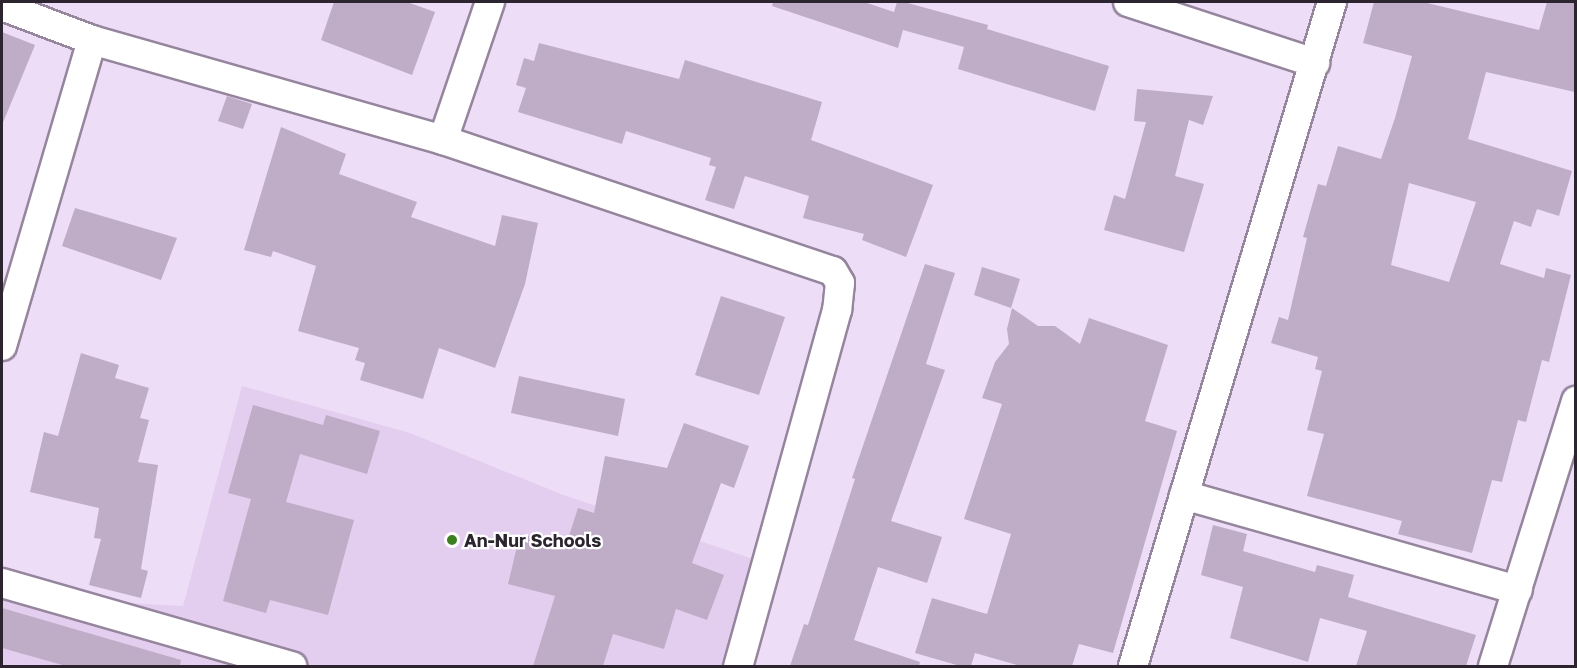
<!DOCTYPE html>
<html>
<head>
<meta charset="utf-8">
<style>
  body { margin:0 }
  #map { position:relative; width:1577px; height:668px; overflow:hidden; background:#eeddf7; font-family:"Golos Text",sans-serif }
  div>[style] { position:absolute }
  [style*='--x'] { left:calc(var(--x)*1px); top:calc(var(--y)*1px); width:calc(var(--w)*1px); rotate:calc(var(--a)*1deg) }
  .built>* { inset:0; background:#e4ceef }
  .building>* { inset:0; background:#bfacc7 }
  .roads { filter:drop-shadow(2px 0 #95859d) drop-shadow(-2px 0 #95859d) drop-shadow(0 2px #95859d) drop-shadow(0 -2px #95859d) }
  .minor>* { height:28px; margin:-14px; padding:0 14px; transform-origin:14px; border-radius:14px; background:#fff }
  .dots>* { width:16px; height:16px; translate:-50% -50%; box-sizing:border-box; border:3px solid #fff; border-radius:50% }
  span { translate:-50% -50%; white-space:nowrap; text-align:center; line-height:1.15; -webkit-text-stroke:4.5px #fff; paint-order:stroke }
  .poi-label { font-size:18px; color:#2c252f; font-weight:700 }
  .left { translate:0 -50%; text-align:left }
  .frame { position:absolute; inset:0; border:3px solid #2c252f; pointer-events:none }
</style>
</head>
<body>
<div id="map">
  <div class="built">
    <div style="clip-path:polygon(242px 386px,410px 433px,561px 494px,762px 562px,724px 666px,2px 666px,2px 596px,183px 606px)"></div>
  </div>
  <div class="building">
    <div style="clip-path:polygon(334px 2px,407px 2px,435px 12px,412px 75px,321px 40px)"></div>
    <div style="clip-path:polygon(773px 2px,864px 2px,894px 12px,897px 2px,904px 2px,988px 25px,987px 29px,1109px 66px,1095px 111px,958px 69px,964px 47px,903px 30px,898px 48px,772px 6px)"></div>
    <div style="clip-path:polygon(evenodd,1374px 2px,1423px 2px,1539px 30px,1547px 2px,1575px 2px,1575px 92px,1486px 72px,1468px 139px,1572px 171px,1559px 216px,1537px 209px,1531px 227px,1514px 221px,1500px 264px,1544px 278px,1546px 268px,1571px 275px,1549px 362px,1542px 360px,1526px 422px,1518px 420px,1502px 482px,1492px 480px,1472px 553px,1398px 534px,1402px 521px,1307px 496px,1324px 434px,1307px 430px,1322px 371px,1315px 369px,1318px 357px,1271px 343px,1279px 317px,1288px 320px,1307px 238px,1303px 237px,1318px 184px,1326px 186px,1338px 146px,1381px 159px,1395px 118px,1412px 56px,1363px 43px,1374px 2px,1409px 183px,1476px 202px,1449px 282px,1391px 265px,1409px 183px)"></div>
    <div style="clip-path:polygon(2px 32px,35px 45px,2px 125px)"></div>
    <div style="clip-path:polygon(539px 43px,679px 79px,685px 60px,822px 102px,811px 140px,933px 185px,906px 257px,862px 240px,864px 234px,803px 218px,809px 196px,745px 176px,734px 209px,705px 200px,716px 167px,709px 165px,711px 158px,626px 131px,622px 144px,518px 112px,526px 88px,516px 85px,524px 58px,534px 61px)"></div>
    <div style="clip-path:polygon(1137px 89px,1213px 96px,1203px 125px,1189px 120px,1175px 176px,1204px 184px,1184px 252px,1104px 230px,1114px 195px,1125px 199px,1146px 122px,1134px 121px)"></div>
    <div style="clip-path:polygon(227px 96px,252px 104px,243px 129px,218px 121px)"></div>
    <div style="clip-path:polygon(281px 127px,346px 154px,339px 174px,417px 202px,411px 217px,495px 246px,502px 215px,538px 223px,525px 284px,495px 368px,439px 348px,423px 399px,360px 380px,365px 363px,355px 360px,359px 348px,298px 331px,316px 266px,273px 251px,271px 257px,244px 250px)"></div>
    <div style="clip-path:polygon(75px 208px,177px 238px,161px 280px,62px 246px)"></div>
    <div style="clip-path:polygon(925px 264px,955px 273px,926px 364px,945px 370px,891px 521px,942px 537px,927px 583px,878px 567px,854px 640px,920px 662px,919px 666px,790px 666px,804px 624px,808px 625px,855px 479px,852px 478px)"></div>
    <div style="clip-path:polygon(982px 267px,1020px 279px,1011px 308px,974px 295px)"></div>
    <div style="clip-path:polygon(721px 296px,785px 317px,759px 395px,695px 375px)"></div>
    <div style="clip-path:polygon(1012px 308px,1038px 326px,1055px 326px,1080px 344px,1089px 318px,1168px 345px,1145px 421px,1177px 431px,1113px 653px,1079px 644px,1072px 666px,1021px 666px,975px 653px,971px 666px,960px 666px,915px 653px,932px 598px,987px 614px,1011px 534px,964px 519px,1002px 404px,982px 398px,995px 362px,1009px 344px,1007px 329px)"></div>
    <div style="clip-path:polygon(81px 353px,119px 365px,115px 378px,149px 388px,140px 418px,149px 420px,138px 462px,158px 465px,141px 569px,148px 571px,141px 598px,89px 585px,101px 539px,94px 538px,99px 508px,30px 492px,44px 432px,58px 436px)"></div>
    <div style="clip-path:polygon(519px 376px,625px 399px,618px 436px,511px 413px)"></div>
    <div style="clip-path:polygon(253px 405px,323px 425px,326px 415px,380px 431px,367px 474px,300px 454px,286px 502px,354px 520px,328px 615px,270px 600px,266px 613px,223px 601px,251px 499px,228px 493px)"></div>
    <div style="clip-path:polygon(684px 423px,749px 446px,734px 488px,721px 483px,692px 563px,724px 575px,707px 620px,676px 609px,664px 649px,613px 634px,603px 666px,533px 666px,555px 596px,508px 584px,520px 534px,566px 545px,578px 508px,594px 513px,605px 456px,667px 468px)"></div>
    <div style="clip-path:polygon(1213px 525px,1247px 534px,1243px 551px,1315px 572px,1317px 565px,1354px 575px,1348px 597px,1476px 635px,1466px 666px,1356px 666px,1367px 631px,1320px 618px,1308px 662px,1230px 638px,1243px 587px,1201px 575px)"></div>
    <div style="clip-path:polygon(2px 608px,181px 660px,180px 666px,66px 666px,2px 648px)"></div>
  </div>
  <div class="roads">
    <div class="minor">
      <div style="--x:1128;--y:2;--w:197;--a:18.1"></div>
      <div style="--x:2;--y:6;--w:96;--a:20.7"></div>
      <div style="--x:92;--y:40;--w:365;--a:15.9"></div>
      <div style="--x:443;--y:140;--w:411;--a:18.6"></div>
      <div style="--x:833;--y:271;--w:14;--a:60"></div>
      <div style="--x:840;--y:283;--w:27;--a:96"></div>
      <div style="--x:837;--y:310;--w:370;--a:105.5"></div>
      <div style="--x:443;--y:140;--w:146;--a:-71.2"></div>
      <div style="--x:2;--y:346;--w:319;--a:-73.6"></div>
      <div style="--x:1184;--y:495;--w:347;--a:15.9"></div>
      <div style="--x:2;--y:583;--w:302;--a:16"></div>
      <div style="--x:1133;--y:666;--w:693;--a:-73.32"></div>
      <div style="--x:1493;--y:666;--w:278;--a:-72.6"></div>
    </div>
  </div>
  <div class="dots">
    <div style="left:452px;top:540px;background:#3b7f21"></div>
  </div>
  <div class="poi-label">
    <span class="left" style="left:464px;top:540px">An-Nur Schools</span>
  </div>
  <div class="frame"></div>
</div>
</body>
</html>
